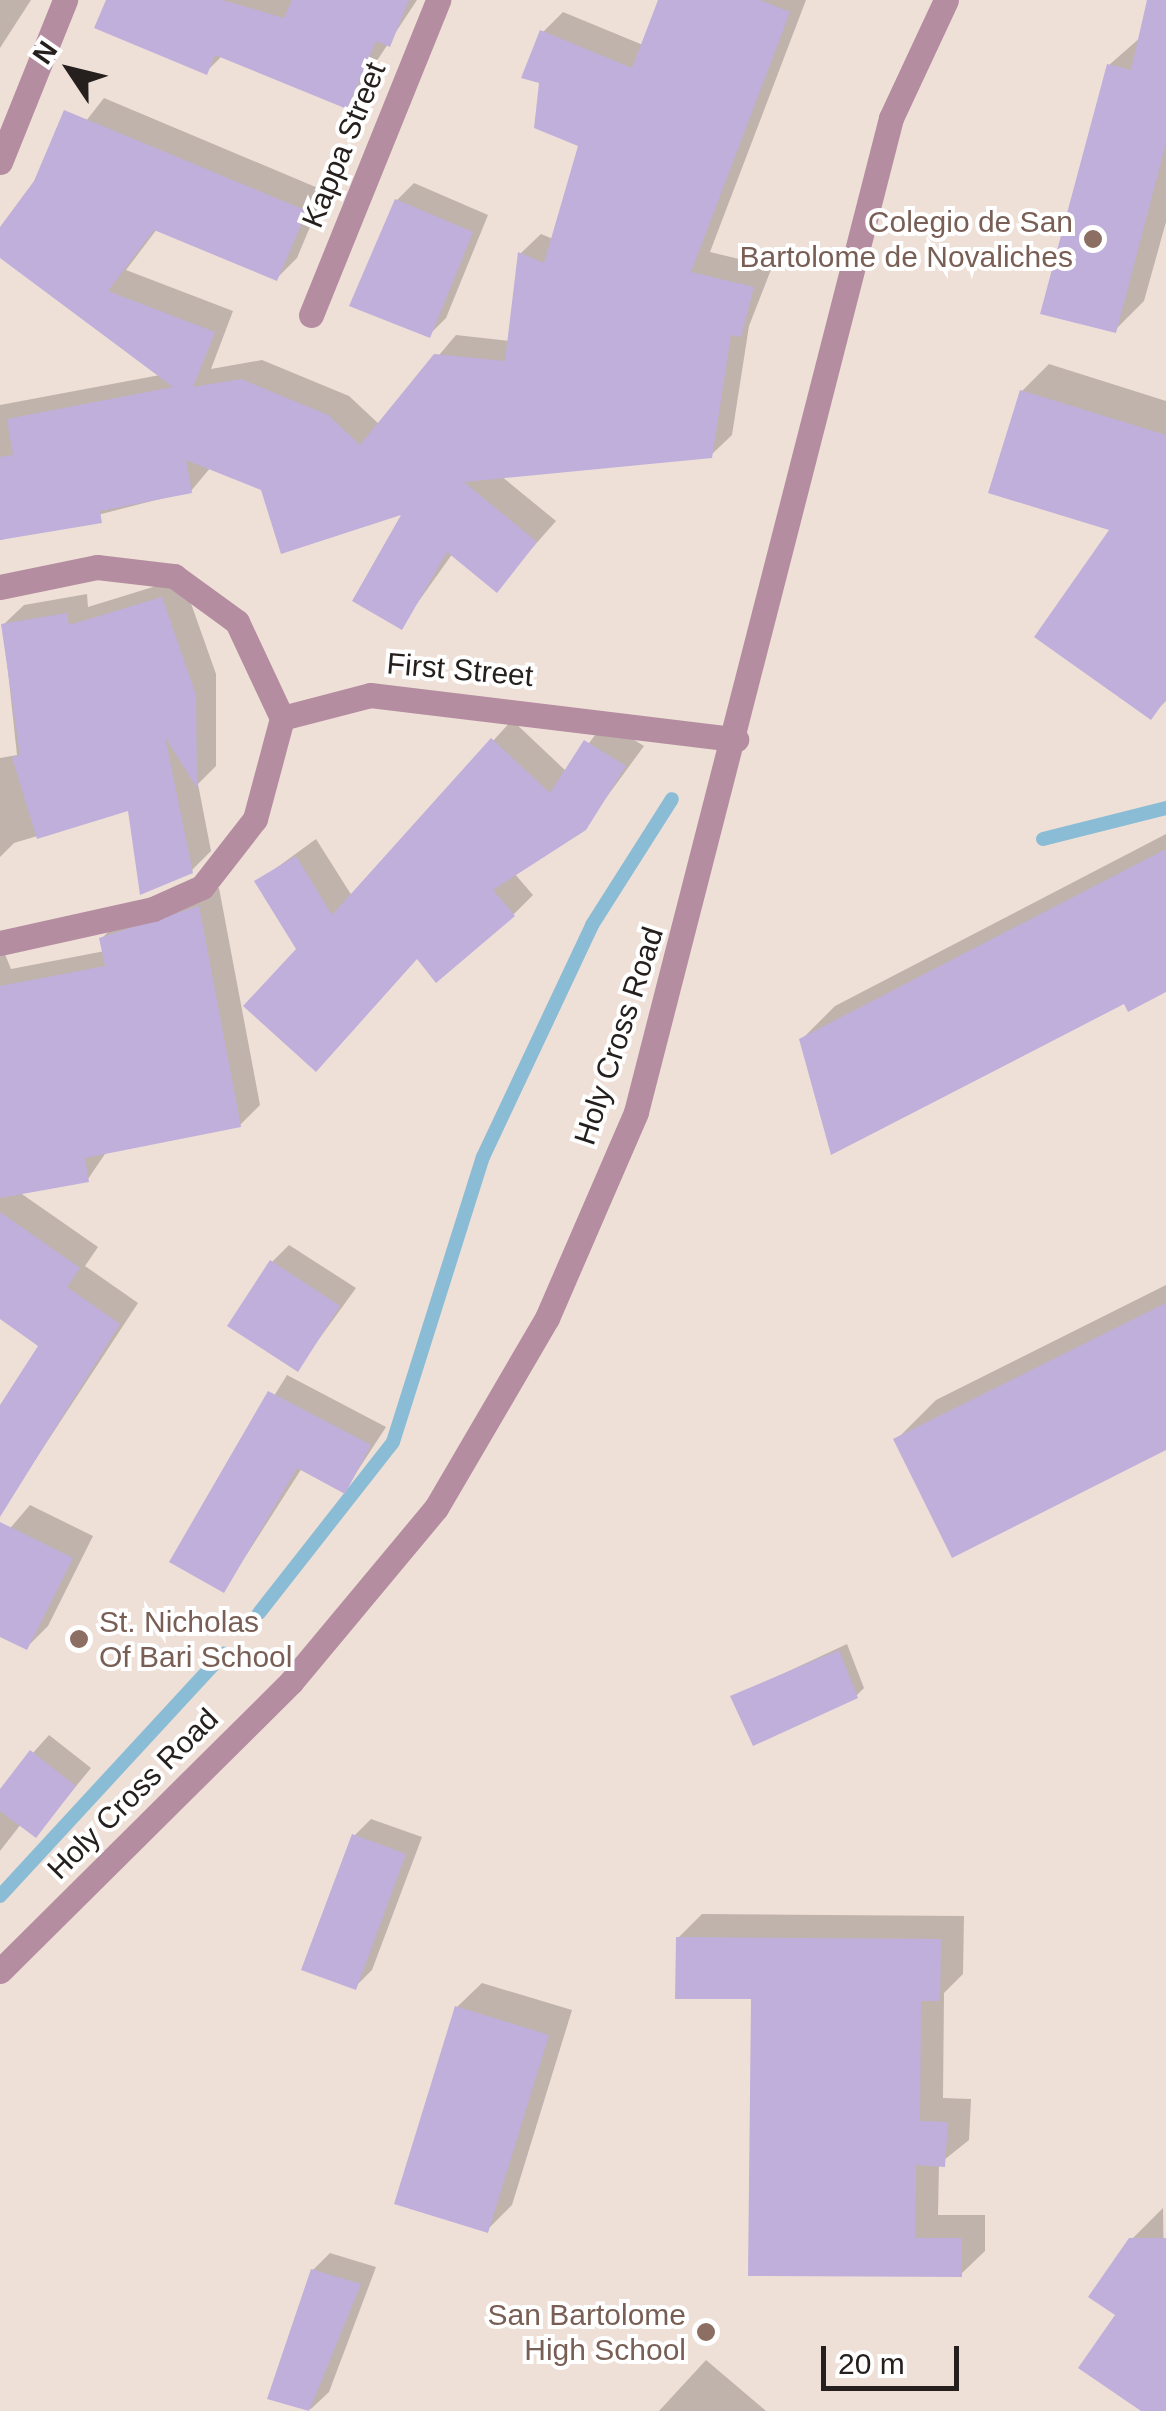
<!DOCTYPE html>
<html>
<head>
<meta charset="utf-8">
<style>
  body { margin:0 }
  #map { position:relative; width:1166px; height:2411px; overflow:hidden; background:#efe0d7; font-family:Arial,sans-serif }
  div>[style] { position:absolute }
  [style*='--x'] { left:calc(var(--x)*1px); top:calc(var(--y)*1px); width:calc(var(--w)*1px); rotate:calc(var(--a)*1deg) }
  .shadow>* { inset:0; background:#0003 }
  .stream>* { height:14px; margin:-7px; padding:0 7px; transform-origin:7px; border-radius:7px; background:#8bbcd5 }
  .building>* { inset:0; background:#c0afdb }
  .minor>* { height:25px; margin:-12.5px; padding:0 12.5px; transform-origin:12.5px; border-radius:12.5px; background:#b58da1 }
  .dots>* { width:28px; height:28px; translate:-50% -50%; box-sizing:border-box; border:5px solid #fff; border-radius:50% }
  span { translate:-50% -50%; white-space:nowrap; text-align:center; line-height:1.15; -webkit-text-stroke:8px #fff; paint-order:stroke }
  .street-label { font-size:30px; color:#25201d }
  .education-label { font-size:30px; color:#785e54 }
  .right { translate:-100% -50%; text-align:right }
  .left { translate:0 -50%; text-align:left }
  .north { position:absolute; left:20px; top:20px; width:100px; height:100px; -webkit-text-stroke:8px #fff; paint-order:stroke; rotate:305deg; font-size:28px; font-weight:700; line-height:40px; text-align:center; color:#25201d }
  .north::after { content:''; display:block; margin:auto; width:35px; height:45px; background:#25201d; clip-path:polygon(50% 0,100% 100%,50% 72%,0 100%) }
  .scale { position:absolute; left:821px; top:2346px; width:138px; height:45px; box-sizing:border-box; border:5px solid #25201d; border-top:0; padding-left:12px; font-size:30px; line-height:35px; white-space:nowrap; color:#25201d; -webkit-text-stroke:8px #fff; paint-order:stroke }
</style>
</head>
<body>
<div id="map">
  <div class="shadow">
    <div style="clip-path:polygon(0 0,31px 0,0 48px)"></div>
    <div style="clip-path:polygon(107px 0,417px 0,347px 106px,223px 55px,206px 72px)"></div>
    <div style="clip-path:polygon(661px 0,806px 0,710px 252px,772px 267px,749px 326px,732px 435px,711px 455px,501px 476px,556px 521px,496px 589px,453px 553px,401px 626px,407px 511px,263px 488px,211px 467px,191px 491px,0 540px,0 405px,160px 375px,0 255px,0 231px,104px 98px,325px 191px,297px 258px,277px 278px,157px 229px,126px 270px,233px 311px,211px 369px,262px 360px,349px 396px,380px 425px,456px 335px,510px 341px,521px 253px,541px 234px,553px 239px,581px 145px,543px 32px,563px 12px,643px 45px)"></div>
    <div style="clip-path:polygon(1149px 0,1166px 0,1166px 222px,1144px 301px,1115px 330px,1109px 65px,1141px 37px)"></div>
    <div style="clip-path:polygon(414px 183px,488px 215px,446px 318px,429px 335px,397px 200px)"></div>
    <div style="clip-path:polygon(1049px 364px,1166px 401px,1166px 701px,1150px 717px,1113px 529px,1022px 391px)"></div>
    <div style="clip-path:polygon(182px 578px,216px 674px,216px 766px,198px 784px,211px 851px,190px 872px,130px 808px,14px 843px,0 857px,0 758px,17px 755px,3px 625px,24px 605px,87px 594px,88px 607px)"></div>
    <div style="clip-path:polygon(512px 720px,567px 772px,605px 722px,644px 746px,584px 828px,514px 873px,533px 895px,514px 914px,418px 956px,299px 949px,257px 882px,316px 839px,352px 896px)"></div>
    <div style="clip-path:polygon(1166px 834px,1166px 989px,802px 1039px,835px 1006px)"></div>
    <div style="clip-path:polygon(219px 888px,260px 1105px,240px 1125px,107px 1151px,88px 1179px,19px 1192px,98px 1247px,85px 1266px,138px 1303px,20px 1483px,0 1471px,0 1410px,41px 1345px,0 1316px,0 942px,11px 969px,105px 951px,102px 938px,122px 918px)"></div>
    <div style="clip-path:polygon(289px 1245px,356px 1288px,298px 1368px,272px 1262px)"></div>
    <div style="clip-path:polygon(1166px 1285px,1166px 1447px,896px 1440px,936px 1400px)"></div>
    <div style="clip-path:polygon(287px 1375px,386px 1427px,345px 1490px,302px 1468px,224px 1590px,172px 1561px)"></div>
    <div style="clip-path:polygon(30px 1505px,93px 1536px,48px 1626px,27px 1647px,0 1634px,0 1540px)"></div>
    <div style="clip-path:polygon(847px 1644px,864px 1688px,856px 1696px,733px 1697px)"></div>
    <div style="clip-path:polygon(49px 1735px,91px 1768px,36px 1835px,21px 1824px,0 1851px,0 1790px)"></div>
    <div style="clip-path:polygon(371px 1819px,422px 1837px,372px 1970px,355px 1987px,354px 1836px)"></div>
    <div style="clip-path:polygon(702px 1914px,964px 1916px,963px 1974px,944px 1993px,943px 2098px,971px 2099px,969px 2140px,939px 2164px,938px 2215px,985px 2215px,985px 2251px,960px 2275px,751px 2273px,753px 1997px,678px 1938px)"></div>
    <div style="clip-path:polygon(482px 1983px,572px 2010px,512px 2205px,487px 2230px,457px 2007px)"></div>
    <div style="clip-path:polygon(1163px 2208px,1166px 2411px,1146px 2411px,1118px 2314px,1131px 2240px)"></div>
    <div style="clip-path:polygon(330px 2253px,376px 2267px,329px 2392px,311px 2409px,271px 2397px,313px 2270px)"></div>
    <div style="clip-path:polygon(706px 2360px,766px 2411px,659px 2411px)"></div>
  </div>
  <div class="stream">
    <div style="--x:1043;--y:839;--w:127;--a:-14.1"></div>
    <div style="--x:259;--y:1613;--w:217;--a:-51.9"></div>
    <div style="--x:393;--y:1442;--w:299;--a:-72.5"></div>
    <div style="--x:483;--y:1157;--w:256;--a:-64.8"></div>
    <div style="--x:592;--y:925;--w:149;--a:-57.6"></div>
    <div style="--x:0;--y:1896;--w:330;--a:-47.3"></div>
  </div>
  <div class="building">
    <div style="clip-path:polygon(106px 0,222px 0,284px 18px,292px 0,409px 0,390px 47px,376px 41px,347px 109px,215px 55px,207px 75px,94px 28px)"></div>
    <div style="clip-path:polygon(658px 0,760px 0,790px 12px,691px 272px,754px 287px,741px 337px,731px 335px,712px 458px,464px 482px,537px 542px,497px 593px,447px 552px,402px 630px,352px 601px,401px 515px,281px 554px,261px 490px,186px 460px,192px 493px,100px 511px,102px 523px,0 540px,0 457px,13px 455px,7px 419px,173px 387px,0 258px,0 227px,34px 181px,64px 110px,307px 211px,277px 281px,154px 230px,108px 291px,215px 332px,193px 387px,241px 379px,328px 415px,360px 445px,434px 354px,505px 361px,518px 252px,544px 263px,578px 146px,534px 128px,539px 83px,521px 78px,540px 30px,632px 68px)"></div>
    <div style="clip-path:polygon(1147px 0,1166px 0,1166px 143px,1116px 333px,1040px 314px,1107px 64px,1131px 70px)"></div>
    <div style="clip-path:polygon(395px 199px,473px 232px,430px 338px,349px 306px)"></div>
    <div style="clip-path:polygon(1020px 390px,1166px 435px,1166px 699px,1151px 720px,1034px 637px,1109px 530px,988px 493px)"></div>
    <div style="clip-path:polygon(162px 597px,196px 695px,197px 788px,165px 737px,193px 873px,140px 895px,128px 811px,37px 839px,12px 757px,20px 755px,1px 624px,67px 613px,69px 625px)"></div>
    <div style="clip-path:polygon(491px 738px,550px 793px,584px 740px,626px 766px,586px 830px,493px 890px,515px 916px,436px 983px,417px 959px,316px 1072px,243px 1006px,296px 949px,254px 881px,296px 856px,332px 915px)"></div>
    <div style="clip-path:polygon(1166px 849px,1166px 992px,1128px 1012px,1124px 1004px,831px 1155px,799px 1039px)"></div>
    <div style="clip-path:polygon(199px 906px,241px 1127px,85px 1158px,89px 1182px,0 1198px,0 986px,105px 966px,99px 938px)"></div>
    <div style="clip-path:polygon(0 1212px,80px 1268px,67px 1287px,120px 1324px,0 1517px,0 1405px,38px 1346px,0 1319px)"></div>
    <div style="clip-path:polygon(270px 1260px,340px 1306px,298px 1372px,227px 1326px)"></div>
    <div style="clip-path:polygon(1166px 1303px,1166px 1450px,952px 1558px,893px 1439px)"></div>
    <div style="clip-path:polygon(268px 1391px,371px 1445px,345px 1494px,297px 1468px,224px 1593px,169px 1562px)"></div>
    <div style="clip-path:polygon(0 1522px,73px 1558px,27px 1650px,0 1637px)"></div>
    <div style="clip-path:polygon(839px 1650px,858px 1698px,753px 1746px,730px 1696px)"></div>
    <div style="clip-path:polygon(30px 1750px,76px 1786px,36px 1838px,0 1811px,0 1789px)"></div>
    <div style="clip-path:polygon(352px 1834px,406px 1854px,356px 1990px,301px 1970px)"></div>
    <div style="clip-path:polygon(676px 1937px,941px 1939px,940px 2001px,921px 2001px,920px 2121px,948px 2122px,945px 2167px,916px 2165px,915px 2238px,962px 2238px,962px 2277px,748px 2276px,751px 1999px,675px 1999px)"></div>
    <div style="clip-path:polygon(455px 2006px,549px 2035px,488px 2233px,394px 2204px)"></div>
    <div style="clip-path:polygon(1129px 2238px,1166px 2238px,1166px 2411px,1141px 2411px,1078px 2368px,1115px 2315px,1088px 2297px)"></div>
    <div style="clip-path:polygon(311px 2269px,361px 2284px,309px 2411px,267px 2399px)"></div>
  </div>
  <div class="minor">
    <div style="--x:0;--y:162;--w:175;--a:-68.1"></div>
    <div style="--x:311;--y:315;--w:340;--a:-68"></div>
    <div style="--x:0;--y:587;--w:99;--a:-11.7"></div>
    <div style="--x:97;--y:567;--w:78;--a:6.7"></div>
    <div style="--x:174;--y:576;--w:78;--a:36.1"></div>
    <div style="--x:237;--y:622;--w:106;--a:64.9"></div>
    <div style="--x:282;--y:718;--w:91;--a:-14.6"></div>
    <div style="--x:370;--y:695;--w:369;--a:6.9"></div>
    <div style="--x:0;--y:943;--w:157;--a:-12.5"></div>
    <div style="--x:153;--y:909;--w:54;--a:-24.2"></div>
    <div style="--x:202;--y:887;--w:86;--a:-52.1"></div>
    <div style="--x:255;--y:819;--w:105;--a:-75"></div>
    <div style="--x:0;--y:1971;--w:410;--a:-44.8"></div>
    <div style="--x:291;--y:1682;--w:226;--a:-50.2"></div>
    <div style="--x:436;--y:1508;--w:220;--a:-59.7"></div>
    <div style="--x:547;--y:1318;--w:224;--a:-66.6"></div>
    <div style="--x:636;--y:1112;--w:1026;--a:-75.61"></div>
    <div style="--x:891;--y:118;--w:130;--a:-65"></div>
  </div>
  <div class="dots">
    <div style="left:1093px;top:239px;background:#8d6e63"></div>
    <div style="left:79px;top:1639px;background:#8d6e63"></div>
    <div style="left:706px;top:2332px;background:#8d6e63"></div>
  </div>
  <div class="street-label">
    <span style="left:344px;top:145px;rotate:-68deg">Kappa Street</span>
    <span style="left:460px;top:670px;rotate:5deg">First Street</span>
    <span style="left:619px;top:1036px;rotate:-72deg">Holy Cross Road</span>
    <span style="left:133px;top:1794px;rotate:-45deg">Holy Cross Road</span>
  </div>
  <div class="education-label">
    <span class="right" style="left:1073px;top:239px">Colegio de San<br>Bartolome de Novaliches</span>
    <span class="left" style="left:99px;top:1639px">St. Nicholas<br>Of Bari School</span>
    <span class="right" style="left:686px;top:2332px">San Bartolome<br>High School</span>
  </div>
  <div class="north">N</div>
  <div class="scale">20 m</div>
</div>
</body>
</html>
